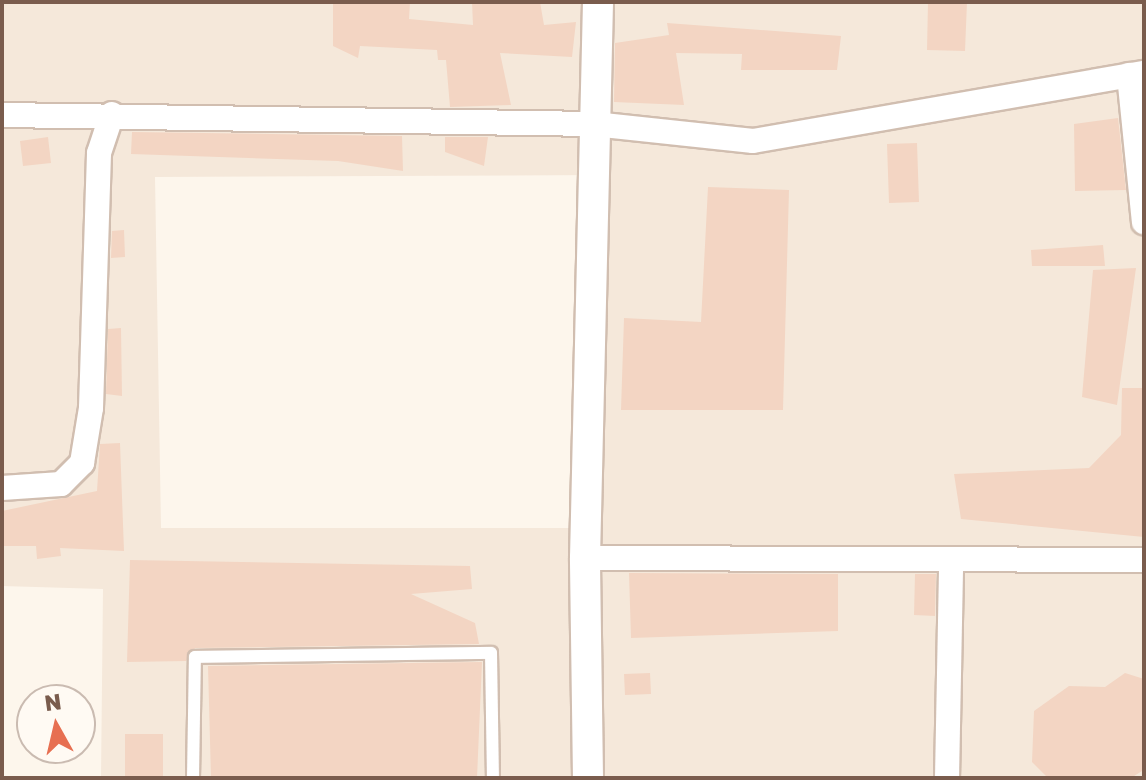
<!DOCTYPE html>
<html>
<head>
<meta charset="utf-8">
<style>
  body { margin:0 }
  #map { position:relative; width:1146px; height:780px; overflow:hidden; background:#fdf6ec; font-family:"Golos Text",sans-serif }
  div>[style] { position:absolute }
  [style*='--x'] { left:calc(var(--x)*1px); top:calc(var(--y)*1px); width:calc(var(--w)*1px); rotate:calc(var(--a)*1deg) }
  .residential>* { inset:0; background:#f5e8da }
  .building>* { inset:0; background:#f3d5c3 }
  .roads { filter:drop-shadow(2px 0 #d1beb0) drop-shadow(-2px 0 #d1beb0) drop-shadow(0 2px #d1beb0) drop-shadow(0 -2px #d1beb0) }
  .service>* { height:12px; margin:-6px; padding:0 6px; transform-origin:6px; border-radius:6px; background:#fff }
  .minor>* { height:24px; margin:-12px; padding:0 12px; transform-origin:12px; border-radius:12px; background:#fff }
  .tertiary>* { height:30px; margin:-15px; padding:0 15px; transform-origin:15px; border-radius:15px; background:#fff }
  span { translate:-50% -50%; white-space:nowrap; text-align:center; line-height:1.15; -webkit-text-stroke:7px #fffaf3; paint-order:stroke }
  .frame { position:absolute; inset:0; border:4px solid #7a5c4d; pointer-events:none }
  .north { position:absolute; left:16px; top:684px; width:80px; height:80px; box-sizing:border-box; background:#fffaf3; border:2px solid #cabbb1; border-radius:50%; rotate:352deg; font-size:22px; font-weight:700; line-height:32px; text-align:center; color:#7a5c4d }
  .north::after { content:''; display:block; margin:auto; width:28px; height:36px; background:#e76f51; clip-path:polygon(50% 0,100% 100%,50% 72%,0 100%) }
</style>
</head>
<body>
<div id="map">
  <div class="residential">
    <div style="clip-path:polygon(evenodd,2px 2px,1144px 2px,1144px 778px,101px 778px,103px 589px,2px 586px,2px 2px,601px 175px,593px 528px,161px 528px,155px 177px,601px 175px)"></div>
  </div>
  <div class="building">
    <div style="clip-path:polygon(333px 2px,410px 2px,409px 19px,473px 25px,472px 2px,540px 2px,544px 25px,576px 22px,572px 57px,500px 53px,511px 105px,450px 107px,446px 60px,438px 60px,437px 50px,360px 46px,358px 58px,333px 46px)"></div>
    <div style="clip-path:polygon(928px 2px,967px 2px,965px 51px,927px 50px)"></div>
    <div style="clip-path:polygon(667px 23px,841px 36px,837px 70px,741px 70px,742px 54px,676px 53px,684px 105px,614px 102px,615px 43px,669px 35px)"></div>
    <div style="clip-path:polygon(1118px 118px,1126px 190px,1075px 191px,1074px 124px)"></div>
    <div style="clip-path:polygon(132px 132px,402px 136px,403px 171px,338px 161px,131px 154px)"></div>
    <div style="clip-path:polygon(48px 137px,51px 163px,23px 166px,20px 141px)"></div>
    <div style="clip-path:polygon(445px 137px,488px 137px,484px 166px,445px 152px)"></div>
    <div style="clip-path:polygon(917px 143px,919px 202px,889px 203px,887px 144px)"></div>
    <div style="clip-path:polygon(708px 187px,789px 190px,783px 410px,621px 410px,624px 318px,701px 322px)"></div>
    <div style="clip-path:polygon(124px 230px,125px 257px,111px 258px,112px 231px)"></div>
    <div style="clip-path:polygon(1103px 245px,1105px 266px,1032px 266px,1031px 250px)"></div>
    <div style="clip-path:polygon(1136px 268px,1117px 405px,1082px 397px,1093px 270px)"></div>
    <div style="clip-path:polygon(121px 328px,122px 396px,106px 394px,108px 329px)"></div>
    <div style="clip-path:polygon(1122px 388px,1144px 388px,1144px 537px,961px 519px,954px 474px,1089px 468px,1121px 435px)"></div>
    <div style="clip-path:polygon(120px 443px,124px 551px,60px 548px,61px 556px,37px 559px,36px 546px,2px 546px,2px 511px,97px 491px,100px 444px)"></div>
    <div style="clip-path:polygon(130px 560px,470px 566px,472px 589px,411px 594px,475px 623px,479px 644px,195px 648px,186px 661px,127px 662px)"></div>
    <div style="clip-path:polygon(629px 573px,838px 574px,838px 631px,631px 638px)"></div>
    <div style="clip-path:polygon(915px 574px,936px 574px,935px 616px,914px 615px)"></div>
    <div style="clip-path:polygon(482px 662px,477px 778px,211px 778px,208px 666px)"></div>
    <div style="clip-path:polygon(650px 673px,651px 694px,625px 695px,624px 674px)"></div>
    <div style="clip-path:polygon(1125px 673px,1144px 679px,1142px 771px,1131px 778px,1048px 778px,1032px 762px,1034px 711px,1069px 686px,1105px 687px)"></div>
    <div style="clip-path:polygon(125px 734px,163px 734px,163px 778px,125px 778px)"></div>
  </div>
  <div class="roads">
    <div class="service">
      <div style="--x:193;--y:778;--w:121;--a:-89.1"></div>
      <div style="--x:195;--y:657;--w:296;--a:-0.8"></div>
      <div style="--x:491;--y:653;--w:125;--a:89.1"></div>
    </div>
    <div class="minor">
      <div style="--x:1129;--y:75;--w:148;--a:84.2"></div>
      <div style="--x:2;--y:115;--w:592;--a:0.87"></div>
      <div style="--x:594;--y:124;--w:160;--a:6.1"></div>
      <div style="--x:753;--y:141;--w:397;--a:-9.9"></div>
      <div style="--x:2;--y:488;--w:59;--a:-3.9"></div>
      <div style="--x:61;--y:484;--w:30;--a:-45"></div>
      <div style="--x:82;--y:463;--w:56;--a:-80.7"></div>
      <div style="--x:91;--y:408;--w:255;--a:-88.2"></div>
      <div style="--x:99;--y:153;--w:41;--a:-71.6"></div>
      <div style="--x:585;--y:558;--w:559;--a:0.2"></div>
      <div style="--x:947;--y:778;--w:217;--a:-88.9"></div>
    </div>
    <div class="tertiary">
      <div style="--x:588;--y:778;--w:220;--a:-90.8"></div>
      <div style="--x:585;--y:558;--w:556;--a:-88.66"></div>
    </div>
  </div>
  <div class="frame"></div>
  <div class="north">N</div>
</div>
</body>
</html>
